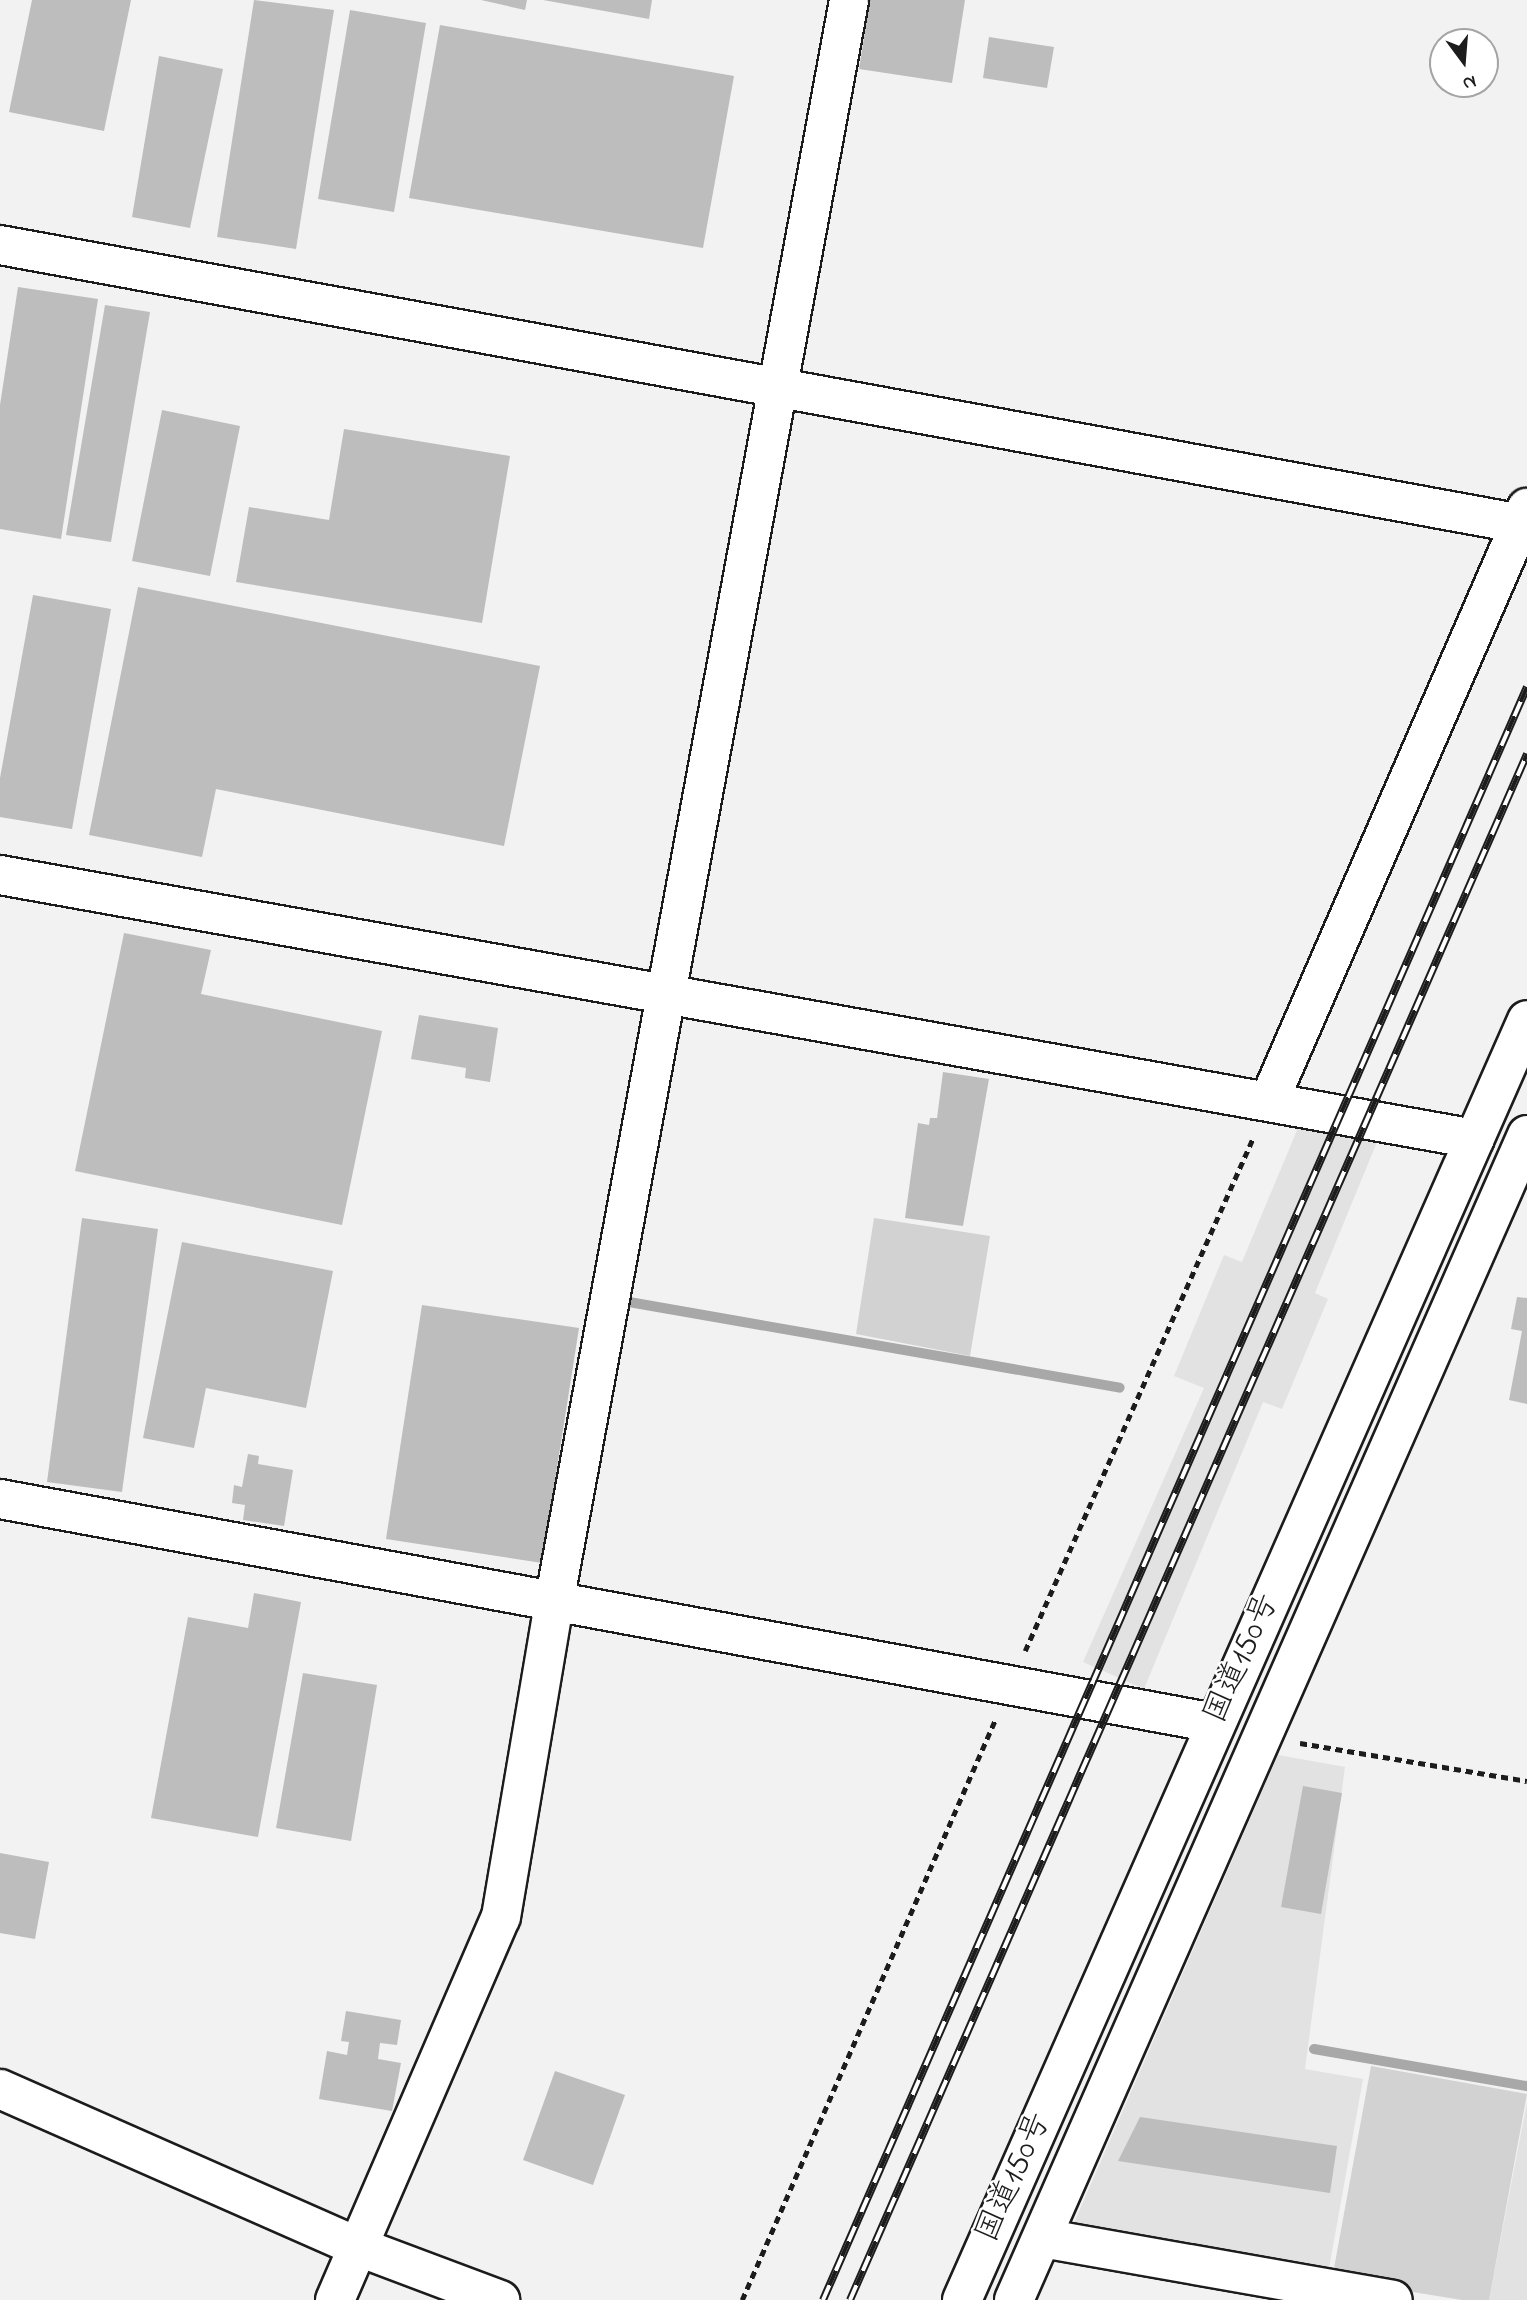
<!DOCTYPE html>
<html>
<head>
<meta charset="utf-8">
<style>
  body { margin:0 }
  #map { position:relative; width:1527px; height:2300px; overflow:hidden; background:#f2f2f2; font-family:"Indie Flower","Klee One",sans-serif }
  div>[style] { position:absolute }
  [style*='--x'] { left:calc(var(--x)*1px); top:calc(var(--y)*1px); width:calc(var(--w)*1px); rotate:calc(var(--a)*1deg) }
  .built>* { inset:0; background:#e2e2e2 }
  .green>* { inset:0; background:#d2d2d2 }
  .stream>* { height:10px; margin:-5px; padding:0 5px; transform-origin:5px; border-radius:5px; background:#a8a8a8 }
  .building>* { inset:0; background:#bdbdbd }
  .path>* { height:4.5px; margin-top:-2.25px; transform-origin:0; background:repeating-linear-gradient(90deg,#1c1c1c 0 7px,transparent 0 12px) }
  .roads { filter:drop-shadow(2px 0 #1c1c1c) drop-shadow(-2px 0 #1c1c1c) drop-shadow(0 2px #1c1c1c) drop-shadow(0 -2px #1c1c1c) }
  .street>* { height:38px; margin:-19px; padding:0 19px; transform-origin:19px; border-radius:19px; background:#fff }
  .highway>* { height:38px; margin:-19px; padding:0 19px; transform-origin:19px; border-radius:19px; background:#fff }
  .rail>* { height:8px; margin-top:-4px; transform-origin:0; background:repeating-linear-gradient(90deg,#fff 0 16px,#1c1c1c 0 32px); box-sizing:border-box; border-block:2px solid #1c1c1c }
  span { translate:-50% -50%; white-space:nowrap; text-align:center; line-height:1.15; -webkit-text-stroke:5px #fff; paint-order:stroke }
  .street-label { font-size:32px; color:#1c1c1c }
  .north { position:absolute; left:1429px; top:28px; width:70px; height:70px; box-sizing:border-box; background:#fff; border:2px solid #a4a4a4; border-radius:50%; rotate:164deg; font-size:19px; font-weight:700; line-height:28px; text-align:center; color:#1c1c1c }
  .north::after { content:''; display:block; margin:auto; width:24px; height:32px; background:#1c1c1c; clip-path:polygon(50% 0,100% 100%,50% 72%,0 100%) }
</style>
</head>
<body>
<div id="map">
  <div class="built">
    <div style="clip-path:polygon(1300px 1123px,1377px 1142px,1315px 1293px,1328px 1299px,1282px 1409px,1263px 1402px,1144px 1689px,1083px 1662px,1204px 1388px,1174px 1376px,1224px 1255px,1242px 1262px)"></div>
    <div style="clip-path:polygon(1278px 1755px,1345px 1767px,1305px 2069px,1363px 2079px,1328px 2274px,1073px 2225px)"></div>
    <div style="clip-path:polygon(1527px 2102px,1527px 2300px,1489px 2300px)"></div>
  </div>
  <div class="green">
    <div style="clip-path:polygon(874px 1218px,990px 1236px,970px 1356px,856px 1334px)"></div>
    <div style="clip-path:polygon(1371px 2066px,1527px 2094px,1489px 2300px,1462px 2300px,1332px 2279px)"></div>
  </div>
  <div class="stream">
    <div style="--x:629;--y:1302;--w:498;--a:9.9"></div>
    <div style="--x:1314;--y:2049;--w:216;--a:9.9"></div>
  </div>
  <div class="building">
    <div style="clip-path:polygon(32px 0,131px 0,104px 131px,9px 112px)"></div>
    <div style="clip-path:polygon(254px 0,334px 10px,296px 249px,217px 237px)"></div>
    <div style="clip-path:polygon(481px 0,527px 0,525px 10px)"></div>
    <div style="clip-path:polygon(543px 0,652px 0,649px 19px)"></div>
    <div style="clip-path:polygon(870px 0,965px 0,952px 83px,859px 69px)"></div>
    <div style="clip-path:polygon(350px 10px,426px 23px,394px 212px,318px 199px)"></div>
    <div style="clip-path:polygon(440px 25px,734px 76px,703px 248px,409px 198px)"></div>
    <div style="clip-path:polygon(989px 37px,1054px 47px,1047px 88px,983px 78px)"></div>
    <div style="clip-path:polygon(159px 56px,223px 69px,190px 228px,132px 217px)"></div>
    <div style="clip-path:polygon(18px 287px,98px 299px,61px 539px,0 529px,0 405px)"></div>
    <div style="clip-path:polygon(105px 305px,150px 312px,111px 542px,66px 535px)"></div>
    <div style="clip-path:polygon(162px 410px,240px 426px,210px 576px,132px 561px)"></div>
    <div style="clip-path:polygon(344px 429px,510px 456px,482px 623px,236px 582px,249px 507px,329px 520px)"></div>
    <div style="clip-path:polygon(138px 587px,540px 666px,504px 846px,216px 789px,202px 857px,89px 835px)"></div>
    <div style="clip-path:polygon(33px 595px,111px 609px,72px 829px,0 817px,0 778px)"></div>
    <div style="clip-path:polygon(124px 933px,211px 950px,201px 994px,382px 1031px,342px 1225px,75px 1171px)"></div>
    <div style="clip-path:polygon(419px 1015px,498px 1028px,490px 1082px,465px 1078px,466px 1068px,411px 1059px)"></div>
    <div style="clip-path:polygon(943px 1072px,989px 1079px,963px 1226px,905px 1218px,918px 1123px,929px 1125px,930px 1118px,937px 1118px)"></div>
    <div style="clip-path:polygon(82px 1218px,158px 1229px,122px 1492px,47px 1482px)"></div>
    <div style="clip-path:polygon(182px 1242px,333px 1271px,306px 1408px,206px 1388px,194px 1448px,143px 1438px)"></div>
    <div style="clip-path:polygon(1517px 1297px,1527px 1298px,1527px 1404px,1509px 1400px,1522px 1331px,1511px 1329px)"></div>
    <div style="clip-path:polygon(422px 1305px,579px 1328px,542px 1563px,386px 1539px)"></div>
    <div style="clip-path:polygon(248px 1454px,259px 1456px,258px 1464px,293px 1470px,284px 1526px,243px 1520px,245px 1505px,232px 1503px,234px 1485px,242px 1487px)"></div>
    <div style="clip-path:polygon(254px 1593px,301px 1602px,258px 1837px,151px 1818px,188px 1617px,248px 1628px)"></div>
    <div style="clip-path:polygon(303px 1673px,377px 1685px,351px 1841px,276px 1828px)"></div>
    <div style="clip-path:polygon(1303px 1786px,1342px 1793px,1321px 1914px,1281px 1907px)"></div>
    <div style="clip-path:polygon(0 1853px,49px 1862px,35px 1939px,0 1933px)"></div>
    <div style="clip-path:polygon(346px 2011px,401px 2020px,397px 2045px,380px 2043px,378px 2059px,401px 2063px,392px 2111px,319px 2099px,327px 2051px,347px 2055px,349px 2042px,341px 2041px)"></div>
    <div style="clip-path:polygon(555px 2071px,625px 2095px,593px 2185px,523px 2160px)"></div>
    <div style="clip-path:polygon(1140px 2117px,1337px 2146px,1330px 2193px,1118px 2161px)"></div>
  </div>
  <div class="path">
    <div style="--x:1025;--y:1651;--w:561;--a:-66.04"></div>
    <div style="--x:1300;--y:1743;--w:230;--a:9.5"></div>
    <div style="--x:742;--y:2300;--w:633;--a:-66.43"></div>
  </div>
  <div class="roads">
    <div class="street">
      <div style="--x:0;--y:245;--w:1552;--a:10.39"></div>
      <div style="--x:0;--y:875;--w:1498;--a:10.15"></div>
      <div style="--x:1269;--y:1101;--w:647;--a:-66.49"></div>
      <div style="--x:0;--y:1499;--w:1235;--a:10.45"></div>
      <div style="--x:0;--y:2089;--w:392;--a:23.8"></div>
      <div style="--x:359;--y:2247;--w:151;--a:20.6"></div>
      <div style="--x:1042;--y:2238;--w:356;--a:10"></div>
      <div style="--x:335;--y:2300;--w:417;--a:-66.6"></div>
      <div style="--x:501;--y:1917;--w:318;--a:-80.4"></div>
      <div style="--x:554;--y:1603;--w:1630;--a:-79.57"></div>
    </div>
    <div class="highway">
      <div style="--x:962;--y:2300;--w:1399;--a:-66.18"></div>
      <div style="--x:1014;--y:2300;--w:1273;--a:-66.23"></div>
    </div>
  </div>
  <div class="rail">
    <div style="--x:823;--y:2300;--w:1760;--a:-66.42"></div>
    <div style="--x:850;--y:2300;--w:1688;--a:-66.35"></div>
  </div>
  <div class="street-label">
    <span style="left:1243px;top:1659px;rotate:-66deg">国道150号</span>
    <span style="left:1015px;top:2178px;rotate:-66deg">国道150号</span>
  </div>
  <div class="north">N</div>
</div>
</body>
</html>
